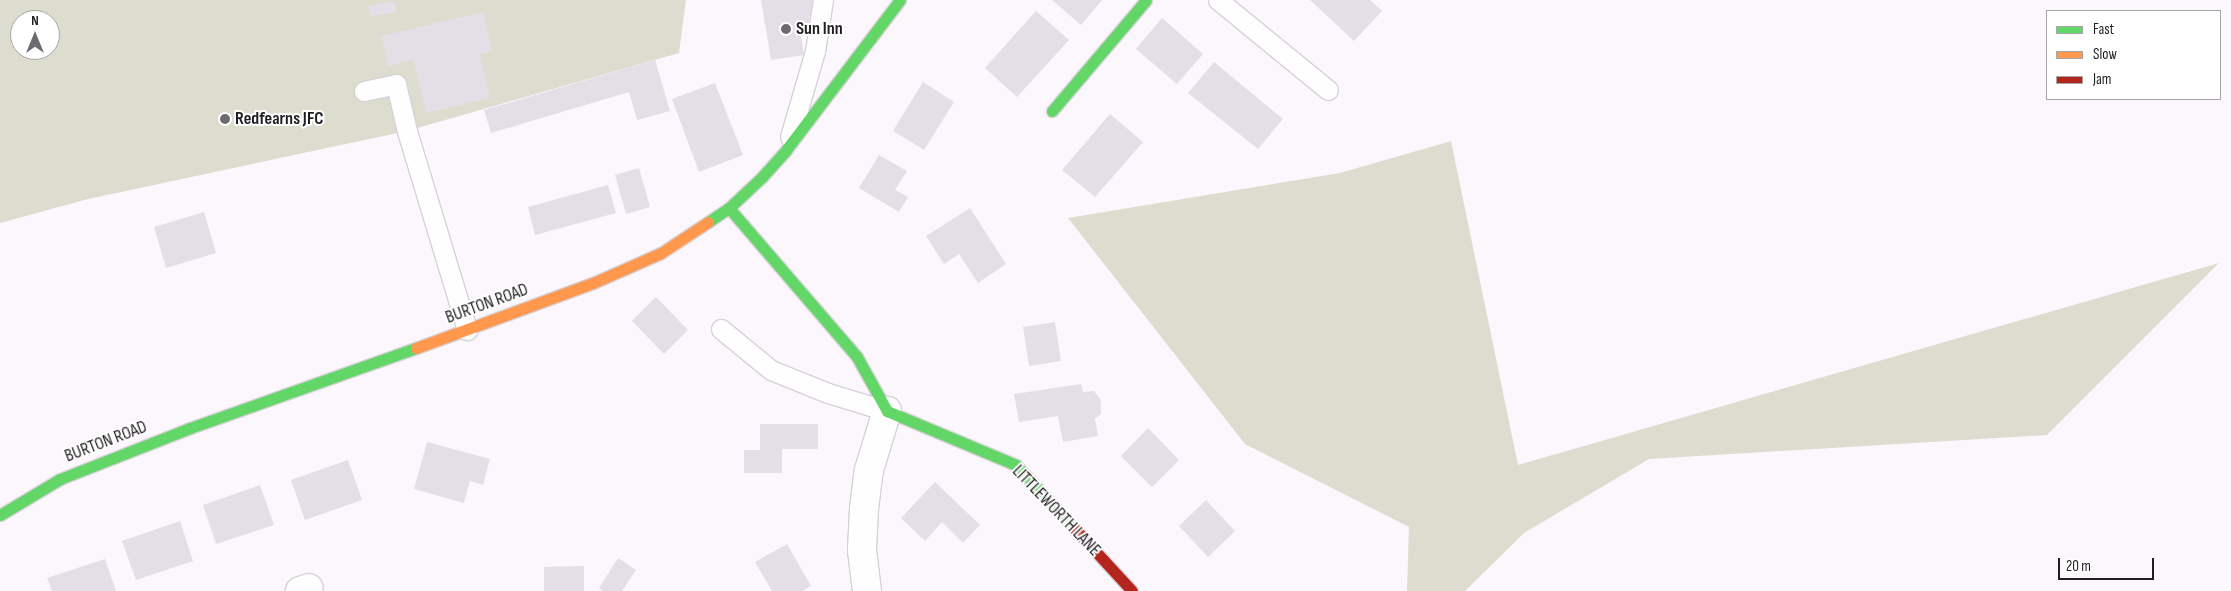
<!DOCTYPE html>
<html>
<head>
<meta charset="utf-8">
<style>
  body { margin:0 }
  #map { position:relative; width:2231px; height:591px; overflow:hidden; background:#fbf7fd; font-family:"Sofia Sans Condensed",sans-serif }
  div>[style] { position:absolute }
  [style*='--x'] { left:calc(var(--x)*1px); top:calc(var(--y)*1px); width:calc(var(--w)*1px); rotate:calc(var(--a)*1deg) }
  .green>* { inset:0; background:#dcddcf }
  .building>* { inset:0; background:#e4dee6 }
  .roads { filter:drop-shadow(1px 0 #d6d2d7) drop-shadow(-1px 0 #d6d2d7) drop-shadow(0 1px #d6d2d7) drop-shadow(0 -1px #d6d2d7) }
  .lane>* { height:19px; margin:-9.5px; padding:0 9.5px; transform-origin:9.5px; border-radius:9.5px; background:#fefeff }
  .street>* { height:28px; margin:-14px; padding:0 14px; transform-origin:14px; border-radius:14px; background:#fefeff }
  .fast>* { height:11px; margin:-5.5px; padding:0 5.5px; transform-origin:5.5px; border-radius:5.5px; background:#63d668 }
  .slow>* { height:11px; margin:-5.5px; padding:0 5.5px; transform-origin:5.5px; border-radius:5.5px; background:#ff974d }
  .jam>* { height:11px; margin:-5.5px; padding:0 5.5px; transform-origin:5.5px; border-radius:5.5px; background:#b3261e }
  .dots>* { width:14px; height:14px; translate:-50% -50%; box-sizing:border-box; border:2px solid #fff; border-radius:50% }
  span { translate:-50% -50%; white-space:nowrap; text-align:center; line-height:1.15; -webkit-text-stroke:4px #fff; paint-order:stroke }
  .poi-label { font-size:18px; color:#211e22; font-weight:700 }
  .left { translate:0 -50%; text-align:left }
  .street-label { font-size:18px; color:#211e22 }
  .legend { position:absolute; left:2046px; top:10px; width:175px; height:90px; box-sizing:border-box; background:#fff; border:1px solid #a6a5a7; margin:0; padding:6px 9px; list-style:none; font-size:15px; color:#211e22 }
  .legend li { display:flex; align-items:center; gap:10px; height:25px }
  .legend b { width:25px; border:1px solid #a6a5a7 }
  .north { position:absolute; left:10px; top:10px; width:50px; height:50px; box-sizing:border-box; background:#fff; border:1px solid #a6a5a7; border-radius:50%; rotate:0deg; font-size:14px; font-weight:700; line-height:20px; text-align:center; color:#211e22 }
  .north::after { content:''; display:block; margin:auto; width:18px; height:22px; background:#6d6a6f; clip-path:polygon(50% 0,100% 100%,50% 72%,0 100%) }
  .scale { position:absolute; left:2058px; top:558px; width:96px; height:22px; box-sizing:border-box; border:2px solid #211e22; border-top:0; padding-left:6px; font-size:15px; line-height:18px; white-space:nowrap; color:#211e22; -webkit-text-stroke:4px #fff; paint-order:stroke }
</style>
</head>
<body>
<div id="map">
  <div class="green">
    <div style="clip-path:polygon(evenodd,0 0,686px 0,679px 53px,407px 131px,88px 199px,0 223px,0 0,20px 20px,50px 20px,50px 50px,20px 50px,20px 20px)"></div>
    <div style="clip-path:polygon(1451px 141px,1518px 465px,2219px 263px,2047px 435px,1649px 459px,1524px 533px,1465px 591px,1407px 591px,1409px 527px,1245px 444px,1068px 218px,1340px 173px)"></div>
  </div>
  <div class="building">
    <div style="clip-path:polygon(761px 0,814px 0,816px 15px,809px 16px,811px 28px,800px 30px,804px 55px,771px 60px)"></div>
    <div style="clip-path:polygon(1052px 0,1102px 0,1081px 25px)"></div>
    <div style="clip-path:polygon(1310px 0,1370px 0,1382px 11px,1354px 41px)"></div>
    <div style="clip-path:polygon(394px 1px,396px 12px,370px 17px,367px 6px)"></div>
    <div style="clip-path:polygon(1036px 11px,1069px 40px,1017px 97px,985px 68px)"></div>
    <div style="clip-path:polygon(483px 12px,492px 51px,480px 54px,490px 98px,426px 113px,413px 60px,388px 66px,381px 36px)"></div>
    <div style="clip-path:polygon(1162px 18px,1203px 54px,1177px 84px,1136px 49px)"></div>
    <div style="clip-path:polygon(655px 60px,670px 111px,637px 120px,629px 92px,491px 133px,484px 110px)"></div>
    <div style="clip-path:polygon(1214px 62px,1283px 119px,1258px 149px,1188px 93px)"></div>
    <div style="clip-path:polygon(923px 82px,954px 102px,924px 150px,893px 131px)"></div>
    <div style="clip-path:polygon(715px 83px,743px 155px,699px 172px,672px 99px)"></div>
    <div style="clip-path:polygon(1110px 114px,1143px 142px,1095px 197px,1062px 170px)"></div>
    <div style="clip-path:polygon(879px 155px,907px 171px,895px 190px,908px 197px,899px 212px,859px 188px)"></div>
    <div style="clip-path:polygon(639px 168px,650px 207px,626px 214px,615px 175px)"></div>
    <div style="clip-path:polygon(608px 185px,616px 213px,535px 235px,528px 207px)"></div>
    <div style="clip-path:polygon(970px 208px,1006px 264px,978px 283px,959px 254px,944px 264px,926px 236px)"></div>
    <div style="clip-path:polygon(204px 212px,216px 253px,166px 268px,154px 227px)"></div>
    <div style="clip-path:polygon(656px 297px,688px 330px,664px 354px,632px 321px)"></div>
    <div style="clip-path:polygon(1055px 322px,1061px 361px,1029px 366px,1023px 327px)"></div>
    <div style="clip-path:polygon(1081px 384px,1083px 392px,1094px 391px,1101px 400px,1101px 414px,1095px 419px,1098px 436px,1063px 442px,1058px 416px,1019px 422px,1014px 394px)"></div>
    <div style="clip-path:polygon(760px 424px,818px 424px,818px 449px,782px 449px,782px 473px,744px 473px,744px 450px,760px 450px)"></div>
    <div style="clip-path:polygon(1148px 428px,1179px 460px,1152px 487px,1121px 456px)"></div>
    <div style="clip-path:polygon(427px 442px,490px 459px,483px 485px,470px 481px,464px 503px,414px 489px)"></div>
    <div style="clip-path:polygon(348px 460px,362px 500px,305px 520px,291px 480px)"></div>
    <div style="clip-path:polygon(935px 482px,980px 525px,963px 543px,942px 522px,925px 541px,901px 518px)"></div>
    <div style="clip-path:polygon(260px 485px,274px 525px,216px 544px,203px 505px)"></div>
    <div style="clip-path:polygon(1206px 500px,1235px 531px,1208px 557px,1179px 526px)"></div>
    <div style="clip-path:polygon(180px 521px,193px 561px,136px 580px,122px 541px)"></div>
    <div style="clip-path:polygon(787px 544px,811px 586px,802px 591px,772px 591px,755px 562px)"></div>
    <div style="clip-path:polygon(618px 558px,636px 570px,622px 591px,603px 591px,599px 588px)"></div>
    <div style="clip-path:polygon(105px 559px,116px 591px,52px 591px,47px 578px)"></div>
    <div style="clip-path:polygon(584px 566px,584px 591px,544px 591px,544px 567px)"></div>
  </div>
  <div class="roads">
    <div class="lane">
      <div style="--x:1218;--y:0;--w:142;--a:39.3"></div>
      <div style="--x:364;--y:91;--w:33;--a:-12"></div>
      <div style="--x:396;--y:84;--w:48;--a:76.8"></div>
      <div style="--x:407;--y:131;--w:208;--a:73.2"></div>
      <div style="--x:790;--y:137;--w:90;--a:-73.8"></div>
      <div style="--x:815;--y:51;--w:52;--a:-81.1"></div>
      <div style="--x:721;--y:329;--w:65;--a:39.4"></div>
      <div style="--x:771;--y:370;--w:61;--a:22"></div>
      <div style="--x:828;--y:393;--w:62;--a:17"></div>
    </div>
    <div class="street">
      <div style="--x:300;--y:591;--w:9;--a:-18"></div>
      <div style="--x:867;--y:591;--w:41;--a:-97"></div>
      <div style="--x:862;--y:550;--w:41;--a:-87.2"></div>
      <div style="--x:864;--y:509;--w:39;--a:-83"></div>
      <div style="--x:869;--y:470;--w:62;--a:-73"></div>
    </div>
    <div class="fast">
      <div style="--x:1052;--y:111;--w:145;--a:-49.7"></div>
      <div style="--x:729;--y:208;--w:196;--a:49.3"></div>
      <div style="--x:857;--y:357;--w:62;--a:60.9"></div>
      <div style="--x:887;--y:411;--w:140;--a:22.7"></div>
      <div style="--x:1016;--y:465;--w:87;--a:47.3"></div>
      <div style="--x:708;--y:222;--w:25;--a:-34"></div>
      <div style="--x:729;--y:208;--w:45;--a:-43.2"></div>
      <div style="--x:762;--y:177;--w:36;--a:-48"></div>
      <div style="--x:786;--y:150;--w:188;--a:-52.8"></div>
      <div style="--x:0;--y:515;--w:70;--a:-31"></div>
      <div style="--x:60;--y:479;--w:140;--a:-21.4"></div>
      <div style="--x:190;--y:428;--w:240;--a:-19.5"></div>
    </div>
    <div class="slow">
      <div style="--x:416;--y:348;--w:189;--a:-20.2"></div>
      <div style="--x:593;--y:283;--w:74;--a:-23.8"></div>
      <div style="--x:661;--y:253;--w:56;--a:-33.4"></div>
    </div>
    <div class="jam">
      <div style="--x:1075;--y:529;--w:84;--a:47.4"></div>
    </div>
  </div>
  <div class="dots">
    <div style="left:786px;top:29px;background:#6d6a6f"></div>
    <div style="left:225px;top:119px;background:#6d6a6f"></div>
  </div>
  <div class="poi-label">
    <span class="left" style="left:796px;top:29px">Sun Inn</span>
    <span class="left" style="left:235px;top:119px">Redfearns JFC</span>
  </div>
  <div class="street-label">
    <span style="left:487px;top:304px;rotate:-20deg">BURTON ROAD</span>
    <span style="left:106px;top:442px;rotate:-21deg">BURTON ROAD</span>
    <span style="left:1056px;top:511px;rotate:46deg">LITTLEWORTH LANE</span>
  </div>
  <ul class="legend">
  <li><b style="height:6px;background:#63d668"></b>Fast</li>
  <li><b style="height:6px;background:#ff974d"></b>Slow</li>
  <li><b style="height:6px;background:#b3261e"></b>Jam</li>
  </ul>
  <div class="north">N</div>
  <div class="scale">20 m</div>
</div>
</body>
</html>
